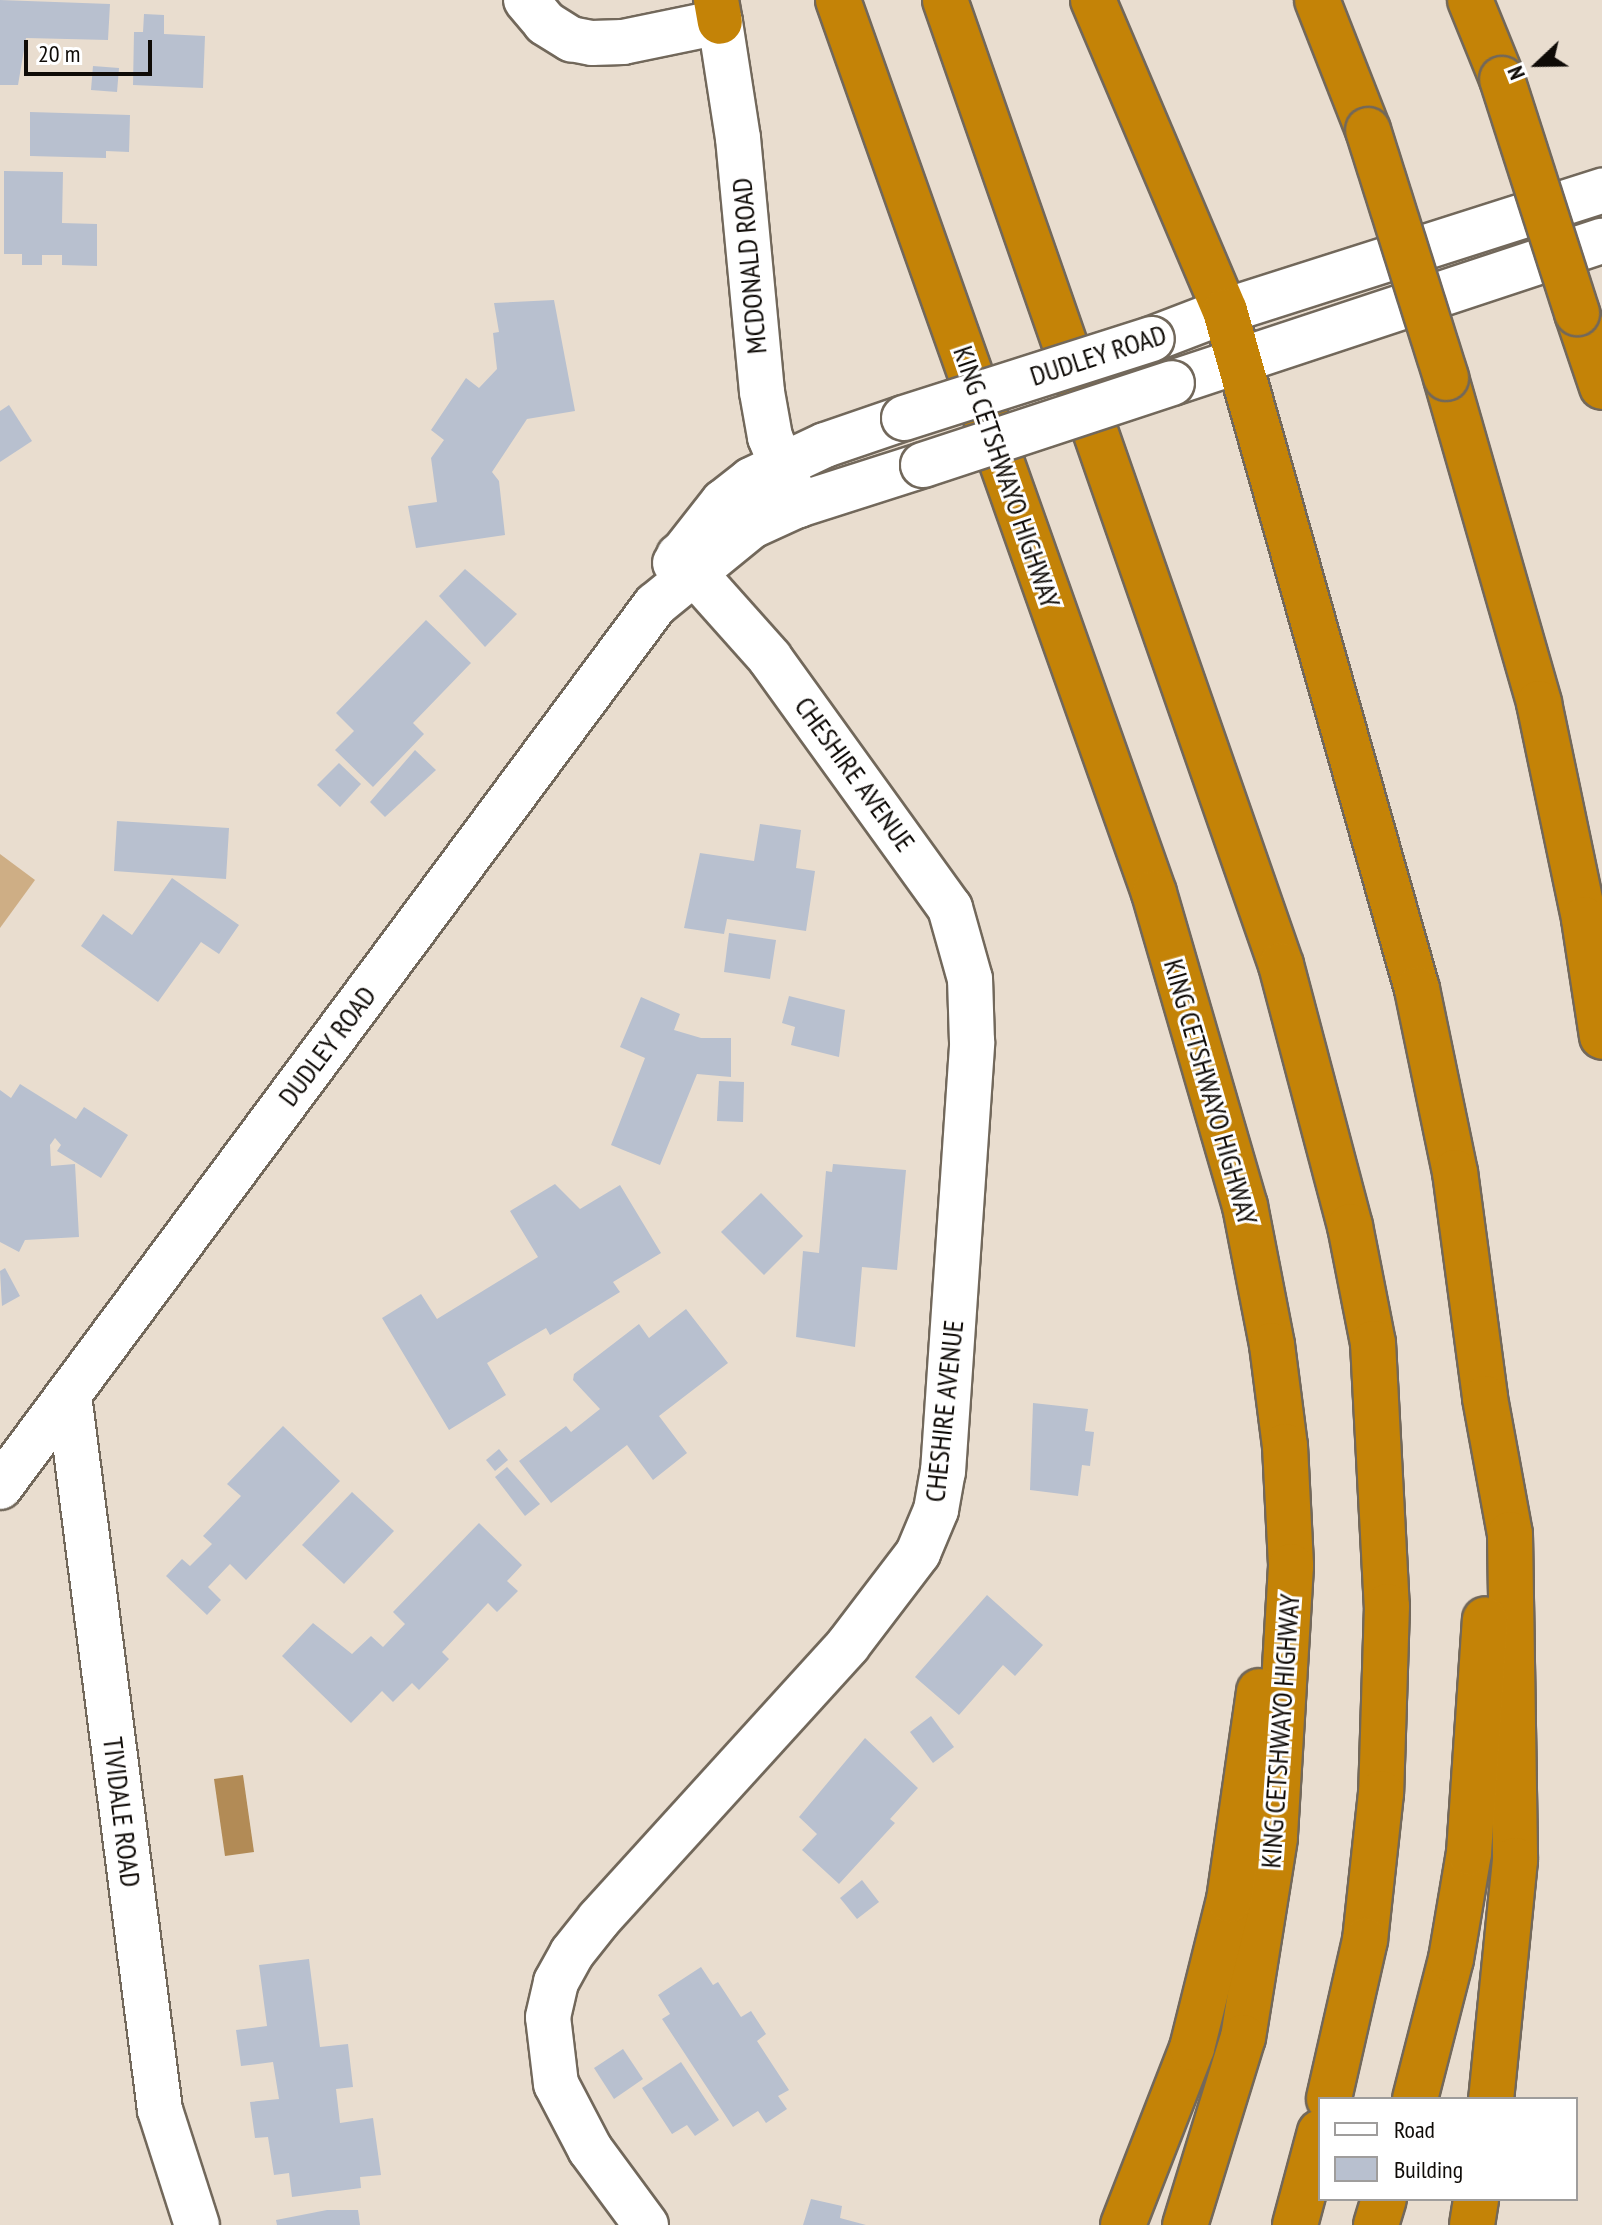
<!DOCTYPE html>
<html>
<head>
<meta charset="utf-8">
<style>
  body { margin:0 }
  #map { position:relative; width:1602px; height:2225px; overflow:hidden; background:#e9ddcf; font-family:"PT Sans Narrow",sans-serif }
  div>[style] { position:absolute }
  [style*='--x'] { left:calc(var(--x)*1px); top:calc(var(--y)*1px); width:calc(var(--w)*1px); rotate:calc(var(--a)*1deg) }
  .green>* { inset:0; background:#ceae85 }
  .water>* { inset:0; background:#b28b56 }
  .building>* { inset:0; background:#b8c0cf }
  .roads { filter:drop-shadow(2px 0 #72685b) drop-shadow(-2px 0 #72685b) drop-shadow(0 2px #72685b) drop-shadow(0 -2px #72685b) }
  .minor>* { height:44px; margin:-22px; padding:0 22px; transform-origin:22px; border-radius:22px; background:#fff }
  .highway>* { height:44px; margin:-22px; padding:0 22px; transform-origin:22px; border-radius:22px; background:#c48307 }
  .bridges { filter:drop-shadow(2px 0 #72685b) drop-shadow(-2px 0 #72685b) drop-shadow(0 2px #72685b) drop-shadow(0 -2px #72685b) }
  .minor-bridge>* { height:44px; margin:-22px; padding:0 22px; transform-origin:22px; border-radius:22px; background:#fff }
  .highway-bridge>* { height:44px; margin:-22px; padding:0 22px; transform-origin:22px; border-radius:22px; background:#c48307 }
  span { translate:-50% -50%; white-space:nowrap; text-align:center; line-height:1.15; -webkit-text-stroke:6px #fff; paint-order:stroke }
  .street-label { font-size:28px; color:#0f0b07 }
  .legend { position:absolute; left:1318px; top:2097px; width:260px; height:104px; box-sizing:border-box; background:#fff; border:2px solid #9f9d9c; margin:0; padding:10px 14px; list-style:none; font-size:24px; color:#0f0b07 }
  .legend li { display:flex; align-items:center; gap:16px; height:40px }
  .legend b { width:40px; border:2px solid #9f9d9c }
  .north { position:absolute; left:1498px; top:24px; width:80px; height:80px; -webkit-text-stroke:6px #fff; paint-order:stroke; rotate:248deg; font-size:22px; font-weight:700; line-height:32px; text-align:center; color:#0f0b07 }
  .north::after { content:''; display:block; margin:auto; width:28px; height:36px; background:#0f0b07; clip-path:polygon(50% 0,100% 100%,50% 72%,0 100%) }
  .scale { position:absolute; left:24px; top:40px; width:128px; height:36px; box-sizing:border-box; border:4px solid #0f0b07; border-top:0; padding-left:10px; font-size:24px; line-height:28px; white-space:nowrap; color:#0f0b07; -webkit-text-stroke:6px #fff; paint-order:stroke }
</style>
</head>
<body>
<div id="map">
  <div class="green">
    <div style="clip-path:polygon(0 854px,35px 880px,0 928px)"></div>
  </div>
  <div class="water">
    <div style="clip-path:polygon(243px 1775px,254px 1852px,225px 1856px,214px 1779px)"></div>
  </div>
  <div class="building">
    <div style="clip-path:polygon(0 0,110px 4px,108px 40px,26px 38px,18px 85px,0 85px)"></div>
    <div style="clip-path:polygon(144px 14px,164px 15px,164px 34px,205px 36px,203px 88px,133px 85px,134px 32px,143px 32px)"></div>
    <div style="clip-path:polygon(93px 66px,119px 68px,117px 92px,91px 90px)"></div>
    <div style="clip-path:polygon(30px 112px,130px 115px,129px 152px,106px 151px,106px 158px,30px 156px)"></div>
    <div style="clip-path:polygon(4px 171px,63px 172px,62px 223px,97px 224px,97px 266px,62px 265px,62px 255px,42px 255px,42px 265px,22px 265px,22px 254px,4px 254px)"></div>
    <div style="clip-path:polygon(554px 300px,575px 411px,527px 419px,492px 472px,499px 481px,505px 535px,416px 548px,408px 506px,437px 502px,431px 458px,444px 440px,431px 430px,466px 378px,479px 388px,497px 369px,493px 333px,499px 332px,494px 303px)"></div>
    <div style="clip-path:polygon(9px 405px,32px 441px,0 462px,0 411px)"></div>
    <div style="clip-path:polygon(465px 569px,517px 614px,485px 647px,439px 596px)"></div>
    <div style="clip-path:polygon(426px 620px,471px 663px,413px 723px,424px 734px,373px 787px,335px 750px,354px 731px,336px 713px)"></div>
    <div style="clip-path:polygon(415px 750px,436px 770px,385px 817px,370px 802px)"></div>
    <div style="clip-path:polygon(339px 763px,361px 784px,340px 807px,317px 785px)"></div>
    <div style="clip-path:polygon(117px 821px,229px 828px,226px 879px,114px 871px)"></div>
    <div style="clip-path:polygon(760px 824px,801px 830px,796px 868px,815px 871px,806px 931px,727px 919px,724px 934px,684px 928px,700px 853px,754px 861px)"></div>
    <div style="clip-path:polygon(172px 878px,239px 925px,219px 954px,201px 942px,158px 1002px,81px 946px,103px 914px,132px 935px)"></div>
    <div style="clip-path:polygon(729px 933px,776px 940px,770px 979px,724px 972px)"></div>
    <div style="clip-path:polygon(789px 996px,845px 1010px,839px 1057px,791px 1045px,795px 1027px,782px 1023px)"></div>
    <div style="clip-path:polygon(641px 997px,680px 1014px,674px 1030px,701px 1038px,731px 1038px,731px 1077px,697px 1074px,660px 1165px,611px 1145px,645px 1058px,620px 1047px)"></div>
    <div style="clip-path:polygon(719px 1081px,744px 1082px,743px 1122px,717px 1121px)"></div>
    <div style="clip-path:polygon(20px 1084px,76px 1119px,84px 1107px,128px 1135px,101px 1178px,57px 1151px,61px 1145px,55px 1138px,50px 1145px,51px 1166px,75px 1164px,79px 1237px,25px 1240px,19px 1252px,0 1242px,0 1090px,11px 1098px)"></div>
    <div style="clip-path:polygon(833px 1164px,906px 1170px,897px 1270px,862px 1267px,855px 1347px,796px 1337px,803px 1251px,819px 1253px,826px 1171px,832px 1172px)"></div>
    <div style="clip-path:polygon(555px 1184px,580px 1209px,620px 1185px,661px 1253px,613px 1282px,620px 1292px,550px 1335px,546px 1328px,487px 1363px,506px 1395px,449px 1430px,382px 1318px,421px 1294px,437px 1319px,538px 1257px,510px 1211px)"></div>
    <div style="clip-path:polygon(761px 1193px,803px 1236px,764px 1275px,721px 1232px)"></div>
    <div style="clip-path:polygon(5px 1268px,20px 1296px,2px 1306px,0 1271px)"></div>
    <div style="clip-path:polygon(686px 1309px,728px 1363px,659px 1416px,687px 1453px,653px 1480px,627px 1445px,551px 1503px,519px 1461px,566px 1426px,571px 1432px,600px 1409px,573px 1380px,574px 1374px,639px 1324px,649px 1338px)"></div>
    <div style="clip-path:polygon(1033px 1403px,1088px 1409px,1085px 1431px,1094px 1432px,1090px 1466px,1082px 1465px,1078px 1496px,1030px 1490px)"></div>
    <div style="clip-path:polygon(283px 1426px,340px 1481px,246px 1580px,230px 1564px,208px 1587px,221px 1600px,207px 1615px,166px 1576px,182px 1559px,190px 1566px,212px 1544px,203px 1536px,241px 1496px,227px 1484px)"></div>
    <div style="clip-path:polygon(499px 1449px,508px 1460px,495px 1471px,486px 1460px)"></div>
    <div style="clip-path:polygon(507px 1467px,540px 1504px,525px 1516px,495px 1477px)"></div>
    <div style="clip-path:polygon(352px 1492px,394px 1531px,344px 1584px,302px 1545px)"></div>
    <div style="clip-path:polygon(479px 1523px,522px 1565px,507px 1581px,518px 1591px,497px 1612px,488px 1603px,442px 1652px,449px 1659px,419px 1690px,412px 1683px,393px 1702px,382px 1691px,351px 1723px,282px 1656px,313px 1623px,352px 1654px,371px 1636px,383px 1647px,405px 1624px,393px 1612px)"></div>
    <div style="clip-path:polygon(987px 1595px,1043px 1645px,1015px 1676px,1003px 1665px,959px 1715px,915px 1677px)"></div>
    <div style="clip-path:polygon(931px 1716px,954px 1747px,933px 1763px,910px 1732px)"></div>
    <div style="clip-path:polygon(865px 1738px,918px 1788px,890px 1819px,895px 1823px,839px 1884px,802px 1850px,817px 1834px,799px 1817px)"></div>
    <div style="clip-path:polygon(862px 1880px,879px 1902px,857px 1919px,840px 1898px)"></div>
    <div style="clip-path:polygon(309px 1959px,320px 2047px,348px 2044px,353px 2087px,336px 2089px,340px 2123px,373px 2118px,381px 2175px,360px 2177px,361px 2188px,292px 2197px,289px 2173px,274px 2175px,268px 2137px,255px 2138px,250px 2102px,279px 2099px,273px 2062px,241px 2066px,236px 2030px,267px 2026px,259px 1965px)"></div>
    <div style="clip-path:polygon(701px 1967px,713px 1985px,718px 1982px,741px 2017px,751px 2011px,766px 2034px,757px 2041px,789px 2090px,778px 2096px,787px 2109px,766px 2123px,758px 2111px,733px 2127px,662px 2019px,670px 2014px,658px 1995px)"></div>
    <div style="clip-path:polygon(623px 2049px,643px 2079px,614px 2099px,594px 2068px)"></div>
    <div style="clip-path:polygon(681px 2062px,719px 2120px,695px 2136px,687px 2125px,672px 2134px,642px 2088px)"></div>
    <div style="clip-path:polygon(811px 2199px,842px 2206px,840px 2218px,866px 2225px,803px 2225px)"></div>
    <div style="clip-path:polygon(327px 2210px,358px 2210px,360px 2225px,277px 2225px,276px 2220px)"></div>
  </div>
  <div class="roads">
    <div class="minor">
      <div style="--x:526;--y:0;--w:30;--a:50"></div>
      <div style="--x:545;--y:23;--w:31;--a:32"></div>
      <div style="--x:571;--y:39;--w:21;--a:11"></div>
      <div style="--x:592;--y:43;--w:31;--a:-2"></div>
      <div style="--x:623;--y:42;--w:99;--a:-11.7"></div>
      <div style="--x:720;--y:22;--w:117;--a:81.2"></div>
      <div style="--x:738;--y:138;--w:255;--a:84.6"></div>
      <div style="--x:762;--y:392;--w:46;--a:79.9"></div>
      <div style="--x:770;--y:437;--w:74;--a:67.6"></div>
      <div style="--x:1152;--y:339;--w:78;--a:-21"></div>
      <div style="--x:1225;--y:311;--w:396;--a:-17.7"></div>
      <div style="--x:1172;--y:383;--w:453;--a:-18.3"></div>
      <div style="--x:675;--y:563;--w:78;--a:-51.8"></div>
      <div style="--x:723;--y:502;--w:36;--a:-38"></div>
      <div style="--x:751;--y:480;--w:82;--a:-25.3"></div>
      <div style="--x:825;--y:445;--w:83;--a:-18.9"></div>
      <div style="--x:69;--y:1395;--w:721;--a:82.75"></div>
      <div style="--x:160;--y:2110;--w:121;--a:72.2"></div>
      <div style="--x:0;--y:1487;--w:1099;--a:-53.4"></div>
      <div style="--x:655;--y:605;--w:125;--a:-39.2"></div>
      <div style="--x:752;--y:526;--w:51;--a:-24.5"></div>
      <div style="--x:798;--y:505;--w:131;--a:-17.7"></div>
      <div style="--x:646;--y:2225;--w:94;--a:-126.4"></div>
      <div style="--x:590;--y:2149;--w:73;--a:-117.6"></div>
      <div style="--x:556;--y:2084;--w:67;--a:-96.8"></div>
      <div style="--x:548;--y:2017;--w:36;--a:-77"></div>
      <div style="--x:556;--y:1982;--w:33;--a:-61"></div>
      <div style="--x:572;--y:1953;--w:43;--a:-51.5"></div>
      <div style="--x:599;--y:1919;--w:370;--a:-47.7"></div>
      <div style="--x:848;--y:1645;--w:116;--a:-52.7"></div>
      <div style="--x:918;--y:1553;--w:47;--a:-67.3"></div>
      <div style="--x:936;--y:1510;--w:39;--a:-80"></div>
      <div style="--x:943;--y:1472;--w:431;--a:-86.1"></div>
      <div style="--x:972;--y:1042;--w:63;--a:-91.8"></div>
      <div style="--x:970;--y:979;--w:74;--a:-105.7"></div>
      <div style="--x:950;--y:908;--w:308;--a:-125.8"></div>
      <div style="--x:770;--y:658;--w:137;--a:-131.7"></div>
    </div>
    <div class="highway">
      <div style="--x:716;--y:0;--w:22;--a:80"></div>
      <div style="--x:838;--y:0;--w:947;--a:70.51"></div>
      <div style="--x:1154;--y:893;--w:326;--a:73.8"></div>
      <div style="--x:1245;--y:1206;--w:142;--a:79"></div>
      <div style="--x:1272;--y:1345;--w:102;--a:82.7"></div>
      <div style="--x:1285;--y:1446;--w:120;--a:87.1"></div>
      <div style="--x:1291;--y:1566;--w:272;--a:93.4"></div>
      <div style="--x:1275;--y:1838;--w:202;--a:99.1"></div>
      <div style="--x:1243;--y:2037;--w:197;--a:107.1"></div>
      <div style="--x:945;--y:0;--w:1022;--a:70.8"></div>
      <div style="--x:1281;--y:965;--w:270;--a:75.2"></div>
      <div style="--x:1350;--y:1226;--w:119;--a:78.9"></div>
      <div style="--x:1373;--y:1343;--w:263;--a:87"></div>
      <div style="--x:1387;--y:1606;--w:187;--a:91.8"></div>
      <div style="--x:1381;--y:1793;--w:148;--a:96.2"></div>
      <div style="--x:1365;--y:1940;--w:163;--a:102.8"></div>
      <div style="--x:1093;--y:0;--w:338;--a:67"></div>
      <div style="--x:1225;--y:311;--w:705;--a:74.19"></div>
      <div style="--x:1417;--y:989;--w:187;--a:78.3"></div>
      <div style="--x:1455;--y:1172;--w:228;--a:82.4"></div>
      <div style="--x:1485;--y:1398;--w:138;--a:79.6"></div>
      <div style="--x:1510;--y:1534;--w:326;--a:89.1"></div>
      <div style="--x:1515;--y:1860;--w:240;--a:95.7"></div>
      <div style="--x:1317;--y:0;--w:140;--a:68.6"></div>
      <div style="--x:1470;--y:0;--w:85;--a:67.9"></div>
      <div style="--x:1577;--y:313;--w:78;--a:71.3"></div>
      <div style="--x:1446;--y:378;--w:338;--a:74"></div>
      <div style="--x:1539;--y:703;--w:221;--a:78.2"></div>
      <div style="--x:1584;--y:919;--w:119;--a:81.3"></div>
      <div style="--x:1415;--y:2099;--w:145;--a:-75.6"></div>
      <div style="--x:1451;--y:1959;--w:108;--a:-80.4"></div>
      <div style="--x:1469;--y:1853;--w:234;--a:-86.1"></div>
      <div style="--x:1123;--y:2225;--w:190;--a:-68.7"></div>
      <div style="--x:1192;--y:2048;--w:153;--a:-76"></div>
      <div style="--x:1229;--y:1900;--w:211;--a:-81.8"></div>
      <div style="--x:1295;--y:2225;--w:96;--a:-75"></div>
      <div style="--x:1376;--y:2225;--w:27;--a:-73"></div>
      <div style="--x:1472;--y:2225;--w:26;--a:-81"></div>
    </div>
  </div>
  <div class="bridges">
    <div class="minor-bridge">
      <div style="--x:904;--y:418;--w:260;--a:-17.7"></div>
      <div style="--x:923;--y:465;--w:262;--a:-18.2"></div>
    </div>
    <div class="highway-bridge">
      <div style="--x:1502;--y:79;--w:246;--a:72.2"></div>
      <div style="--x:1368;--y:130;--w:260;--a:72.5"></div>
    </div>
  </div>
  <div class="street-label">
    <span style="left:749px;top:266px;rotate:-95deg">MCDONALD ROAD</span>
    <span style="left:1098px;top:355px;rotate:-18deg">DUDLEY ROAD</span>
    <span style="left:1007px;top:477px;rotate:71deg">KING CETSHWAYO HIGHWAY</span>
    <span style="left:855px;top:774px;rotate:54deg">CHESHIRE AVENUE</span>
    <span style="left:327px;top:1046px;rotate:-53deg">DUDLEY ROAD</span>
    <span style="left:1211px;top:1092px;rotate:74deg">KING CETSHWAYO HIGHWAY</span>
    <span style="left:944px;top:1411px;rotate:-84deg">CHESHIRE AVENUE</span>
    <span style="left:1280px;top:1731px;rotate:-86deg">KING CETSHWAYO HIGHWAY</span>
    <span style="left:122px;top:1812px;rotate:83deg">TIVIDALE ROAD</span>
  </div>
  <ul class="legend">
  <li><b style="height:10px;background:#fff"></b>Road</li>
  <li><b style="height:22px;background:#b8c0cf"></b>Building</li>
  </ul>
  <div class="north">N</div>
  <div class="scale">20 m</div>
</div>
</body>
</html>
